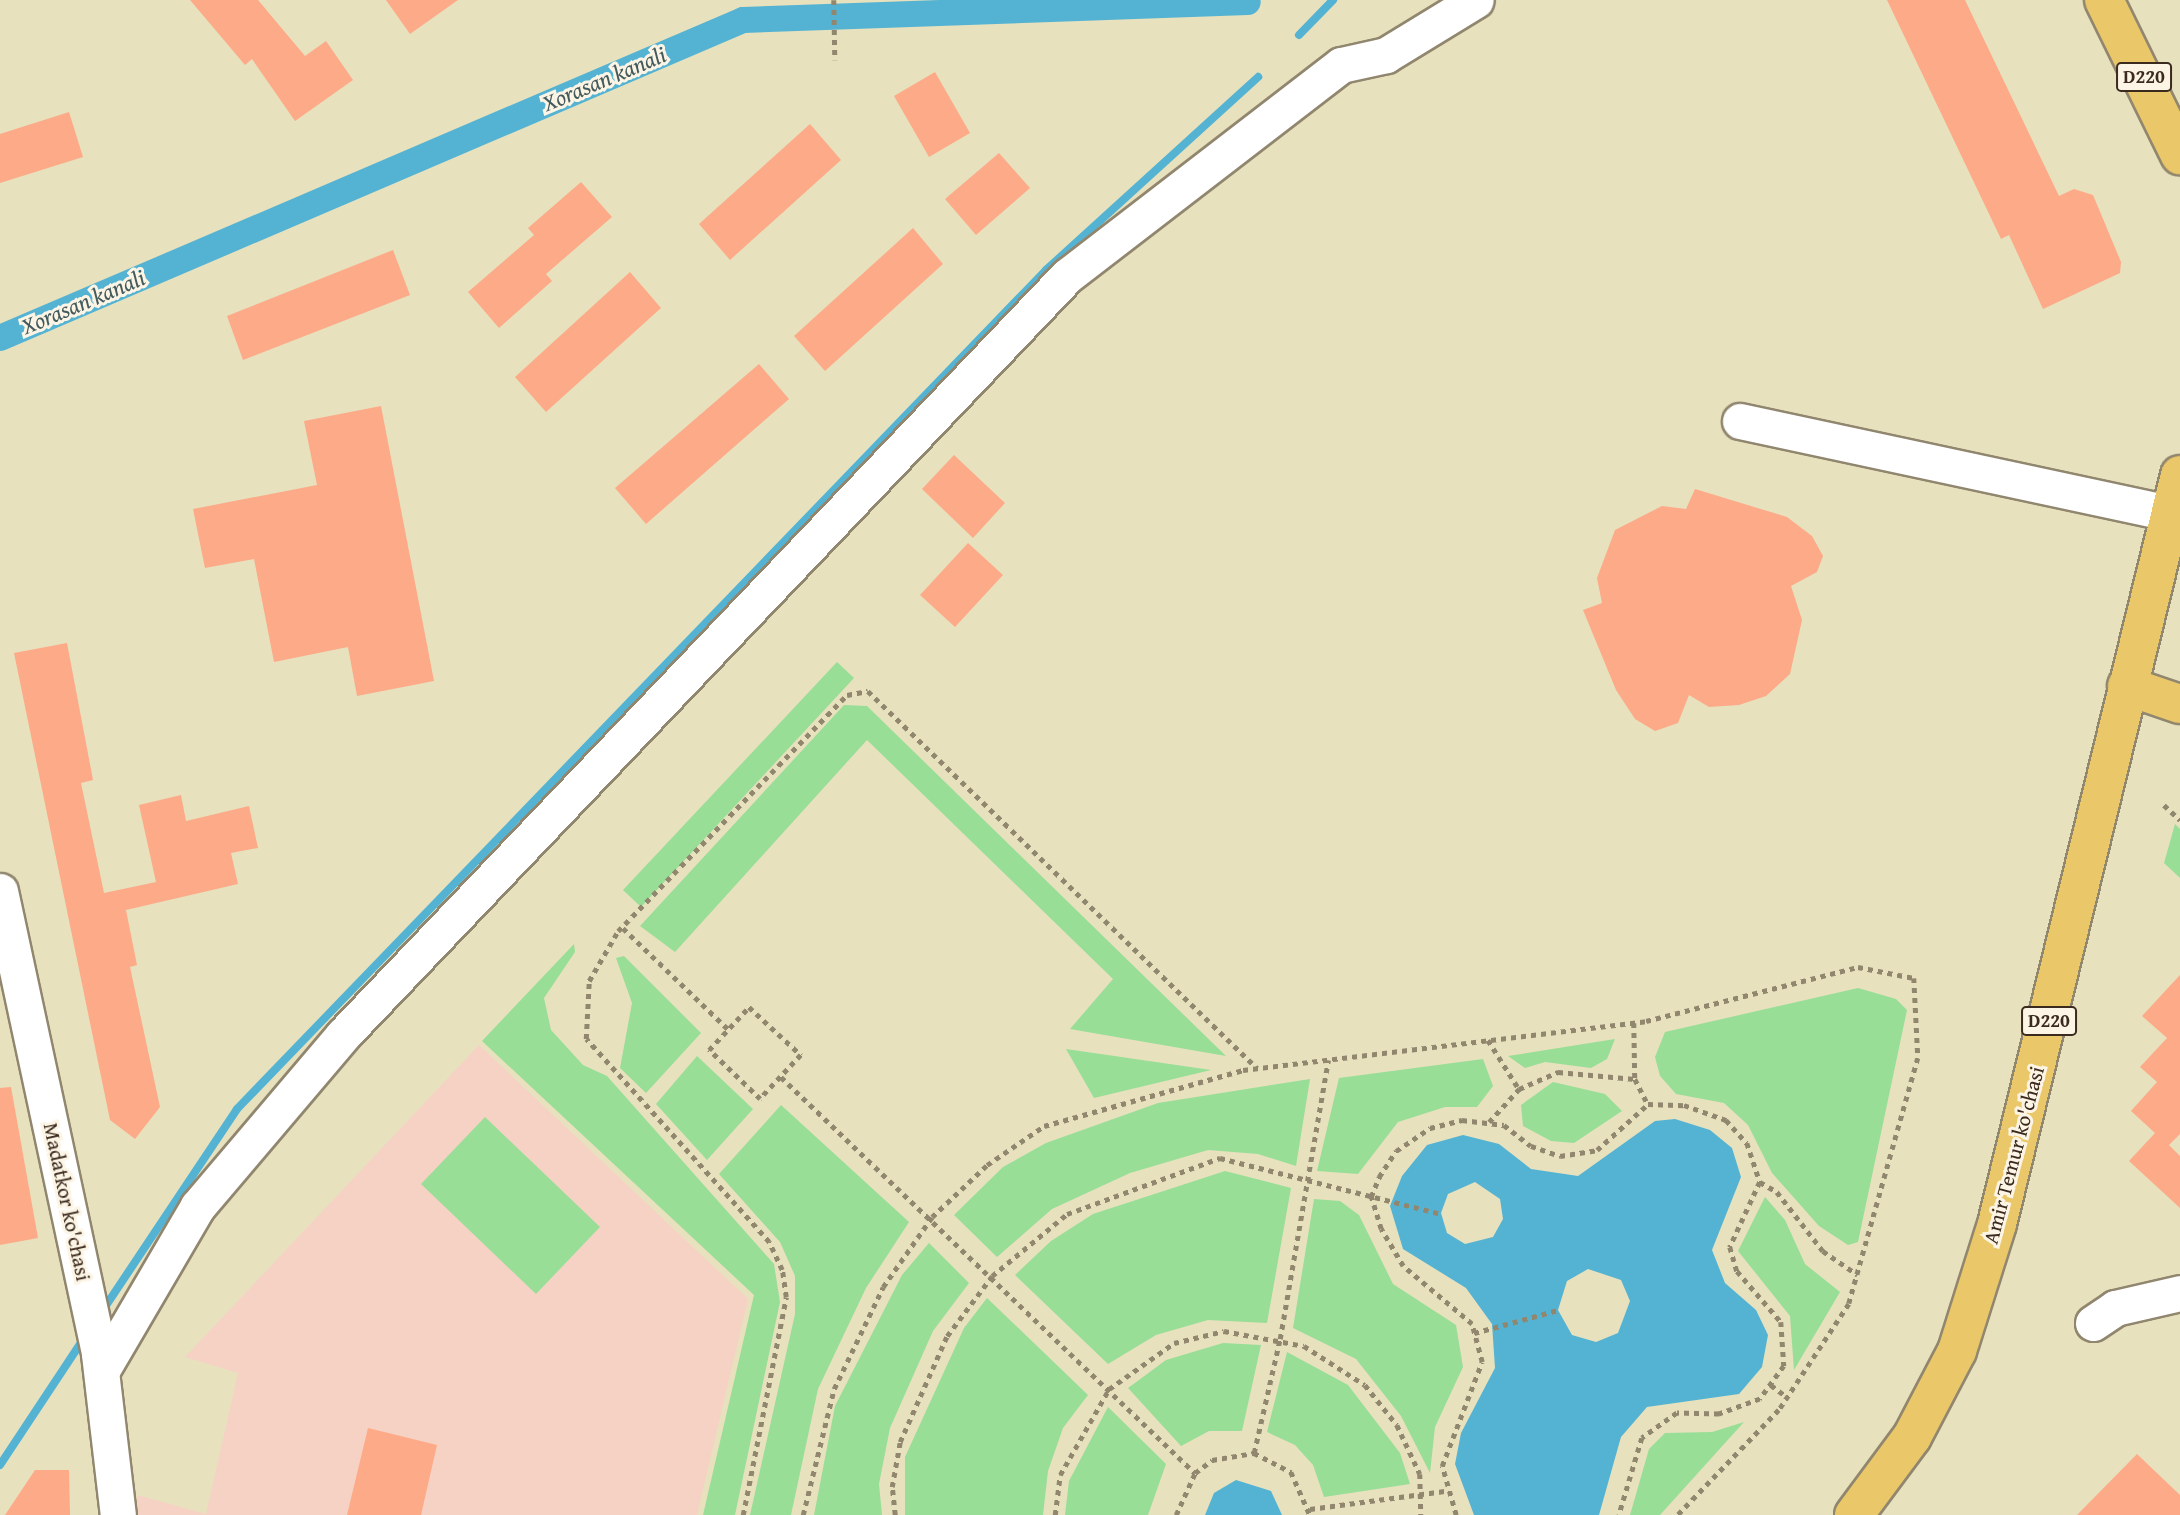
<!DOCTYPE html>
<html>
<head>
<meta charset="utf-8">
<style>
  body { margin:0 }
  #map { position:relative; width:2180px; height:1515px; overflow:hidden; background:#e7e1be; font-family:"Gentium Book Plus",serif }
  div>[style] { position:absolute }
  [style*='--x'] { left:calc(var(--x)*1px); top:calc(var(--y)*1px); width:calc(var(--w)*1px); rotate:calc(var(--a)*1deg) }
  .built>* { inset:0; background:#f6d2c5 }
  .green>* { inset:0; background:#98de97 }
  .water>* { inset:0; background:#54b3d3 }
  .stream>* { height:8px; margin:-4px; padding:0 4px; transform-origin:4px; border-radius:4px; background:#54b3d3 }
  .canal>* { height:26px; margin:-13px; padding:0 13px; transform-origin:13px; border-radius:13px; background:#54b3d3 }
  .building>* { inset:0; background:#fdaa88 }
  .path>* { height:4.5px; margin-top:-2.25px; transform-origin:0; background:repeating-linear-gradient(90deg,#91866e 0 5px,transparent 0 10px) }
  .roads { filter:drop-shadow(2px 0 #91866e) drop-shadow(-2px 0 #91866e) drop-shadow(0 2px #91866e) drop-shadow(0 -2px #91866e) }
  .minor>* { height:35px; margin:-17.5px; padding:0 17.5px; transform-origin:17.5px; border-radius:17.5px; background:#fff }
  .major>* { height:38px; margin:-19px; padding:0 19px; transform-origin:19px; border-radius:19px; background:#eac769 }
  span { translate:-50% -50%; white-space:nowrap; text-align:center; line-height:1.15; -webkit-text-stroke:6px #fcf5e5; paint-order:stroke }
  .shield-label span { padding:2px 5px; background:#fcf5e5; border:2px solid; border-radius:5px; -webkit-text-stroke-width:0 }
  .shield-label { font-size:19px; color:#3b2a1e; font-weight:700 }
  .street-label { font-size:21px; color:#3b2a1e }
  .water-label { font-size:23px; color:#445a5d; font-style:italic }
</style>
</head>
<body>
<div id="map">
  <div class="built">
    <div style="clip-path:polygon(479px 1045px,748px 1299px,697px 1515px,138px 1515px,137px 1495px,206px 1514px,238px 1373px,185px 1357px)"></div>
  </div>
  <div class="green">
    <div style="clip-path:polygon(837px 662px,854px 678px,641px 907px,623px 890px)"></div>
    <div style="clip-path:polygon(844px 705px,867px 706px,1226px 1056px,1070px 1029px,1113px 979px,867px 740px,675px 952px,640px 926px)"></div>
    <div style="clip-path:polygon(2175px 824px,2180px 829px,2180px 878px,2164px 863px)"></div>
    <div style="clip-path:polygon(574px 944px,575px 952px,544px 998px,551px 1030px,583px 1065px,607px 1076px,774px 1264px,780px 1302px,735px 1515px,703px 1515px,754px 1295px,482px 1041px)"></div>
    <div style="clip-path:polygon(624px 956px,701px 1033px,646px 1093px,620px 1068px,632px 1003px,616px 958px)"></div>
    <div style="clip-path:polygon(1858px 988px,1896px 999px,1907px 1010px,1858px 1242px,1848px 1245px,1819px 1226px,1772px 1173px,1748px 1125px,1724px 1103px,1676px 1094px,1660px 1076px,1655px 1057px,1665px 1032px)"></div>
    <div style="clip-path:polygon(1615px 1039px,1607px 1059px,1591px 1068px,1545px 1062px,1525px 1068px,1508px 1056px)"></div>
    <div style="clip-path:polygon(1066px 1049px,1211px 1070px,1094px 1098px)"></div>
    <div style="clip-path:polygon(697px 1056px,753px 1109px,707px 1160px,656px 1104px)"></div>
    <div style="clip-path:polygon(1483px 1059px,1493px 1086px,1477px 1107px,1445px 1107px,1398px 1122px,1358px 1174px,1317px 1171px,1339px 1078px)"></div>
    <div style="clip-path:polygon(1310px 1079px,1296px 1166px,1258px 1154px,1208px 1150px,1130px 1173px,1052px 1209px,997px 1257px,954px 1215px,1003px 1167px,1046px 1143px,1158px 1103px)"></div>
    <div style="clip-path:polygon(1553px 1082px,1605px 1094px,1622px 1111px,1574px 1143px,1551px 1141px,1523px 1126px,1521px 1105px)"></div>
    <div style="clip-path:polygon(781px 1105px,909px 1222px,866px 1288px,818px 1389px,791px 1515px,750px 1515px,795px 1314px,795px 1276px,780px 1242px,719px 1174px)"></div>
    <div style="clip-path:polygon(485px 1117px,600px 1227px,536px 1294px,421px 1184px)"></div>
    <div style="clip-path:polygon(1225px 1171px,1291px 1188px,1267px 1323px,1208px 1320px,1156px 1335px,1108px 1364px,1015px 1275px,1051px 1241px,1093px 1214px)"></div>
    <div style="clip-path:polygon(1765px 1197px,1785px 1220px,1805px 1264px,1840px 1292px,1794px 1370px,1790px 1316px,1738px 1251px)"></div>
    <div style="clip-path:polygon(1314px 1199px,1340px 1201px,1359px 1215px,1393px 1284px,1456px 1325px,1463px 1367px,1435px 1427px,1430px 1473px,1401px 1416px,1356px 1359px,1293px 1328px)"></div>
    <div style="clip-path:polygon(929px 1243px,969px 1283px,933px 1331px,890px 1428px,879px 1484px,882px 1515px,814px 1515px,835px 1406px,902px 1275px)"></div>
    <div style="clip-path:polygon(987px 1298px,1088px 1395px,1063px 1428px,1048px 1471px,1043px 1515px,905px 1515px,905px 1457px,964px 1328px)"></div>
    <div style="clip-path:polygon(1223px 1343px,1261px 1345px,1242px 1431px,1209px 1431px,1181px 1446px,1128px 1388px,1166px 1360px)"></div>
    <div style="clip-path:polygon(1287px 1352px,1348px 1385px,1400px 1453px,1410px 1484px,1324px 1497px,1313px 1465px,1295px 1445px,1267px 1432px)"></div>
    <div style="clip-path:polygon(1108px 1407px,1166px 1464px,1148px 1515px,1065px 1515px,1069px 1481px)"></div>
    <div style="clip-path:polygon(1744px 1422px,1660px 1515px,1630px 1515px,1649px 1449px,1665px 1433px,1712px 1432px)"></div>
  </div>
  <div class="water">
    <div style="clip-path:polygon(evenodd,1675px 1119px,1710px 1130px,1732px 1148px,1741px 1177px,1712px 1250px,1725px 1283px,1756px 1310px,1768px 1335px,1762px 1367px,1739px 1394px,1647px 1407px,1621px 1437px,1599px 1515px,1474px 1515px,1455px 1464px,1461px 1433px,1495px 1368px,1492px 1324px,1466px 1288px,1403px 1249px,1390px 1206px,1402px 1176px,1427px 1145px,1463px 1135px,1499px 1144px,1531px 1169px,1578px 1176px,1655px 1121px,1675px 1119px,1475px 1182px,1500px 1199px,1503px 1219px,1493px 1237px,1465px 1244px,1447px 1233px,1441px 1213px,1448px 1194px,1475px 1182px,1675px 1119px,1588px 1269px,1621px 1280px,1630px 1301px,1618px 1333px,1596px 1342px,1572px 1335px,1558px 1310px,1567px 1281px,1588px 1269px)"></div>
    <div style="clip-path:polygon(1236px 1480px,1271px 1491px,1282px 1515px,1205px 1515px,1214px 1493px)"></div>
  </div>
  <div class="stream">
    <div style="--x:1299;--y:35;--w:49;--a:-45.8"></div>
    <div style="--x:101;--y:1313;--w:245;--a:-56.3"></div>
    <div style="--x:237;--y:1109;--w:1166;--a:-46.04"></div>
    <div style="--x:1046;--y:270;--w:287;--a:-42.3"></div>
    <div style="--x:0;--y:1465;--w:152;--a:-56.5"></div>
  </div>
  <div class="canal">
    <div style="--x:0;--y:338;--w:808;--a:-23.17"></div>
    <div style="--x:743;--y:20;--w:505;--a:-2.04"></div>
  </div>
  <div class="building">
    <div style="clip-path:polygon(190px 0,258px 0,305px 56px,326px 41px,353px 80px,295px 121px,252px 59px,245px 65px)"></div>
    <div style="clip-path:polygon(386px 0,458px 0,410px 34px)"></div>
    <div style="clip-path:polygon(1887px 0,1965px 0,2059px 196px,2074px 189px,2093px 195px,2121px 262px,2120px 273px,2043px 309px,2009px 235px,2001px 239px)"></div>
    <div style="clip-path:polygon(935px 72px,970px 133px,929px 157px,894px 96px)"></div>
    <div style="clip-path:polygon(69px 112px,83px 157px,0 183px,0 134px)"></div>
    <div style="clip-path:polygon(810px 124px,841px 160px,730px 260px,699px 224px)"></div>
    <div style="clip-path:polygon(999px 153px,1030px 188px,976px 235px,945px 199px)"></div>
    <div style="clip-path:polygon(581px 182px,612px 217px,546px 274px,552px 281px,499px 328px,468px 292px,534px 235px,528px 228px)"></div>
    <div style="clip-path:polygon(913px 228px,943px 264px,825px 371px,794px 336px)"></div>
    <div style="clip-path:polygon(393px 250px,410px 295px,243px 360px,227px 316px)"></div>
    <div style="clip-path:polygon(630px 272px,661px 308px,546px 412px,515px 377px)"></div>
    <div style="clip-path:polygon(759px 364px,789px 399px,646px 524px,615px 488px)"></div>
    <div style="clip-path:polygon(381px 406px,434px 681px,357px 696px,348px 647px,274px 662px,254px 559px,205px 568px,193px 509px,317px 485px,304px 421px)"></div>
    <div style="clip-path:polygon(954px 455px,1005px 503px,973px 538px,922px 489px)"></div>
    <div style="clip-path:polygon(1695px 489px,1787px 517px,1812px 536px,1823px 556px,1817px 572px,1791px 586px,1802px 620px,1790px 674px,1766px 696px,1739px 705px,1709px 707px,1689px 695px,1678px 723px,1655px 731px,1635px 719px,1616px 690px,1583px 610px,1602px 603px,1597px 578px,1615px 530px,1662px 506px,1686px 509px)"></div>
    <div style="clip-path:polygon(968px 543px,1003px 575px,955px 627px,920px 595px)"></div>
    <div style="clip-path:polygon(67px 643px,93px 780px,81px 783px,104px 893px,156px 882px,139px 805px,181px 795px,186px 821px,249px 806px,258px 848px,231px 853px,238px 884px,126px 910px,137px 965px,130px 967px,160px 1107px,135px 1139px,110px 1120px,14px 653px)"></div>
    <div style="clip-path:polygon(2180px 975px,2180px 1134px,2169px 1145px,2165px 1141px,2180px 1156px,2180px 1208px,2129px 1161px,2155px 1133px,2131px 1111px,2157px 1082px,2140px 1067px,2167px 1038px,2142px 1016px)"></div>
    <div style="clip-path:polygon(11px 1087px,38px 1238px,0 1245px,0 1088px)"></div>
    <div style="clip-path:polygon(368px 1428px,437px 1445px,421px 1515px,347px 1515px)"></div>
    <div style="clip-path:polygon(2137px 1454px,2180px 1495px,2180px 1515px,2077px 1515px)"></div>
    <div style="clip-path:polygon(35px 1470px,69px 1470px,70px 1515px,5px 1515px)"></div>
  </div>
  <div class="path">
    <div style="--x:834;--y:0;--w:60;--a:89"></div>
    <div style="--x:2164;--y:805;--w:22;--a:43"></div>
    <div style="--x:623;--y:928;--w:146;--a:43.9"></div>
    <div style="--x:749;--y:1007;--w:71;--a:42.7"></div>
    <div style="--x:801;--y:1055;--w:60;--a:133"></div>
    <div style="--x:760;--y:1099;--w:71;--a:-136.1"></div>
    <div style="--x:709;--y:1050;--w:59;--a:-47.1"></div>
    <div style="--x:1634;--y:1023;--w:56;--a:89"></div>
    <div style="--x:1488;--y:1040;--w:58;--a:57.7"></div>
    <div style="--x:781;--y:1077;--w:573;--a:43.73"></div>
    <div style="--x:1489;--y:1122;--w:45;--a:-47.7"></div>
    <div style="--x:1519;--y:1089;--w:43;--a:-23.6"></div>
    <div style="--x:1558;--y:1072;--w:77;--a:5.2"></div>
    <div style="--x:1635;--y:1079;--w:28;--a:63"></div>
    <div style="--x:1760;--y:1182;--w:20;--a:30"></div>
    <div style="--x:1777;--y:1192;--w:75;--a:52.1"></div>
    <div style="--x:1823;--y:1251;--w:42;--a:34.4"></div>
    <div style="--x:1474;--y:1333;--w:87;--a:-15.3"></div>
    <div style="--x:1771;--y:1385;--w:20;--a:37"></div>
    <div style="--x:1254;--y:1453;--w:117;--a:-77.2"></div>
    <div style="--x:1280;--y:1339;--w:283;--a:-80.2"></div>
    <div style="--x:1310;--y:1509;--w:136;--a:-7.6"></div>
    <div style="--x:743;--y:1515;--w:222;--a:-78.8"></div>
    <div style="--x:786;--y:1297;--w:27;--a:-98"></div>
    <div style="--x:782;--y:1270;--w:31;--a:-115"></div>
    <div style="--x:769;--y:1242;--w:273;--a:-132"></div>
    <div style="--x:586;--y:1039;--w:58;--a:-87"></div>
    <div style="--x:589;--y:981;--w:58;--a:-59.9"></div>
    <div style="--x:618;--y:931;--w:329;--a:-45.9"></div>
    <div style="--x:847;--y:695;--w:21;--a:-11"></div>
    <div style="--x:868;--y:691;--w:542;--a:44.1"></div>
    <div style="--x:803;--y:1515;--w:130;--a:-76.2"></div>
    <div style="--x:834;--y:1389;--w:113;--a:-64.3"></div>
    <div style="--x:883;--y:1287;--w:85;--a:-55"></div>
    <div style="--x:932;--y:1217;--w:76;--a:-43.4"></div>
    <div style="--x:987;--y:1165;--w:69;--a:-34.4"></div>
    <div style="--x:1044;--y:1126;--w:207;--a:-15.7"></div>
    <div style="--x:1243;--y:1070;--w:406;--a:-6.9"></div>
    <div style="--x:1646;--y:1021;--w:219;--a:-14.3"></div>
    <div style="--x:1858;--y:967;--w:57;--a:11.1"></div>
    <div style="--x:1914;--y:978;--w:80;--a:87.1"></div>
    <div style="--x:1918;--y:1058;--w:255;--a:105.7"></div>
    <div style="--x:1849;--y:1304;--w:127;--a:123.4"></div>
    <div style="--x:1779;--y:1410;--w:146;--a:133.9"></div>
    <div style="--x:895;--y:1515;--w:28;--a:-96"></div>
    <div style="--x:892;--y:1487;--w:46;--a:-79.9"></div>
    <div style="--x:900;--y:1442;--w:116;--a:-66.1"></div>
    <div style="--x:947;--y:1336;--w:75;--a:-53.1"></div>
    <div style="--x:992;--y:1276;--w:97;--a:-39.6"></div>
    <div style="--x:1067;--y:1214;--w:163;--a:-20.1"></div>
    <div style="--x:1220;--y:1158;--w:228;--a:14.2"></div>
    <div style="--x:1055;--y:1515;--w:40;--a:-82.9"></div>
    <div style="--x:1060;--y:1475;--w:99;--a:-60.3"></div>
    <div style="--x:1109;--y:1389;--w:80;--a:-35.3"></div>
    <div style="--x:1174;--y:1343;--w:51;--a:-13.5"></div>
    <div style="--x:1224;--y:1331;--w:81;--a:10.6"></div>
    <div style="--x:1304;--y:1346;--w:72;--a:32.6"></div>
    <div style="--x:1365;--y:1385;--w:51;--a:51.3"></div>
    <div style="--x:1397;--y:1425;--w:54;--a:64.9"></div>
    <div style="--x:1420;--y:1474;--w:41;--a:88.6"></div>
    <div style="--x:1176;--y:1515;--w:46;--a:-65.7"></div>
    <div style="--x:1195;--y:1473;--w:21;--a:-37"></div>
    <div style="--x:1212;--y:1460;--w:43;--a:-9.5"></div>
    <div style="--x:1254;--y:1453;--w:42;--a:27.2"></div>
    <div style="--x:1291;--y:1472;--w:47;--a:66.2"></div>
    <div style="--x:1456;--y:1515;--w:51;--a:-105.9"></div>
    <div style="--x:1442;--y:1466;--w:111;--a:-69"></div>
    <div style="--x:1482;--y:1362;--w:39;--a:-105"></div>
    <div style="--x:1472;--y:1324;--w:90;--a:-140"></div>
    <div style="--x:1403;--y:1266;--w:43;--a:-120.7"></div>
    <div style="--x:1381;--y:1229;--w:34;--a:-107"></div>
    <div style="--x:1371;--y:1197;--w:22;--a:-68"></div>
    <div style="--x:1379;--y:1177;--w:31;--a:-57"></div>
    <div style="--x:1396;--y:1151;--w:41;--a:-34.1"></div>
    <div style="--x:1430;--y:1128;--w:33;--a:-14"></div>
    <div style="--x:1462;--y:1120;--w:42;--a:6.8"></div>
    <div style="--x:1504;--y:1125;--w:34;--a:38"></div>
    <div style="--x:1531;--y:1146;--w:31;--a:19"></div>
    <div style="--x:1560;--y:1156;--w:37;--a:-9"></div>
    <div style="--x:1597;--y:1150;--w:69;--a:-42"></div>
    <div style="--x:1648;--y:1104;--w:36;--a:2"></div>
    <div style="--x:1684;--y:1105;--w:45;--a:19.7"></div>
    <div style="--x:1726;--y:1120;--w:31;--a:48"></div>
    <div style="--x:1747;--y:1143;--w:41;--a:71.6"></div>
    <div style="--x:1760;--y:1182;--w:72;--a:114.8"></div>
    <div style="--x:1730;--y:1247;--w:25;--a:74"></div>
    <div style="--x:1737;--y:1271;--w:67;--a:49.2"></div>
    <div style="--x:1781;--y:1322;--w:44;--a:86.1"></div>
    <div style="--x:1784;--y:1366;--w:41;--a:126"></div>
    <div style="--x:1760;--y:1399;--w:44;--a:159.9"></div>
    <div style="--x:1719;--y:1414;--w:42;--a:-178.6"></div>
    <div style="--x:1677;--y:1413;--w:43;--a:144.5"></div>
    <div style="--x:1642;--y:1438;--w:80;--a:106.6"></div>
  </div>
  <div class="roads">
    <div class="minor">
      <div style="--x:1740;--y:421;--w:440;--a:12.1"></div>
      <div style="--x:0;--y:891;--w:473;--a:77.9"></div>
      <div style="--x:99;--y:1354;--w:162;--a:83.3"></div>
      <div style="--x:2093;--y:1323;--w:27;--a:-34"></div>
      <div style="--x:2115;--y:1308;--w:67;--a:-13"></div>
      <div style="--x:102;--y:1370;--w:190;--a:-59.7"></div>
      <div style="--x:198;--y:1206;--w:224;--a:-49.7"></div>
      <div style="--x:343;--y:1035;--w:1049;--a:-46.35"></div>
      <div style="--x:1067;--y:276;--w:346;--a:-37.6"></div>
      <div style="--x:1341;--y:65;--w:46;--a:-12.5"></div>
      <div style="--x:1386;--y:55;--w:105;--a:-31.4"></div>
    </div>
    <div class="major">
      <div style="--x:2104;--y:0;--w:173;--a:63.9"></div>
      <div style="--x:2127;--y:686;--w:56;--a:18.8"></div>
      <div style="--x:1854;--y:1515;--w:97;--a:-53.4"></div>
      <div style="--x:1912;--y:1437;--w:97;--a:-62.4"></div>
      <div style="--x:1957;--y:1351;--w:133;--a:-72.5"></div>
      <div style="--x:1997;--y:1224;--w:771;--a:-76.27"></div>
    </div>
  </div>
  <div class="shield-label">
    <span style="left:2144px;top:77px">D220</span>
    <span style="left:2049px;top:1021px">D220</span>
  </div>
  <div class="street-label">
    <span style="left:2014px;top:1155px;rotate:-75deg">Amir Temur ko'chasi</span>
    <span style="left:67px;top:1202px;rotate:78deg">Madatkor ko'chasi</span>
  </div>
  <div class="water-label">
    <span style="left:604px;top:79px;rotate:-23deg">Xorasan kanali</span>
    <span style="left:83px;top:302px;rotate:-23deg">Xorasan kanali</span>
  </div>
</div>
</body>
</html>
